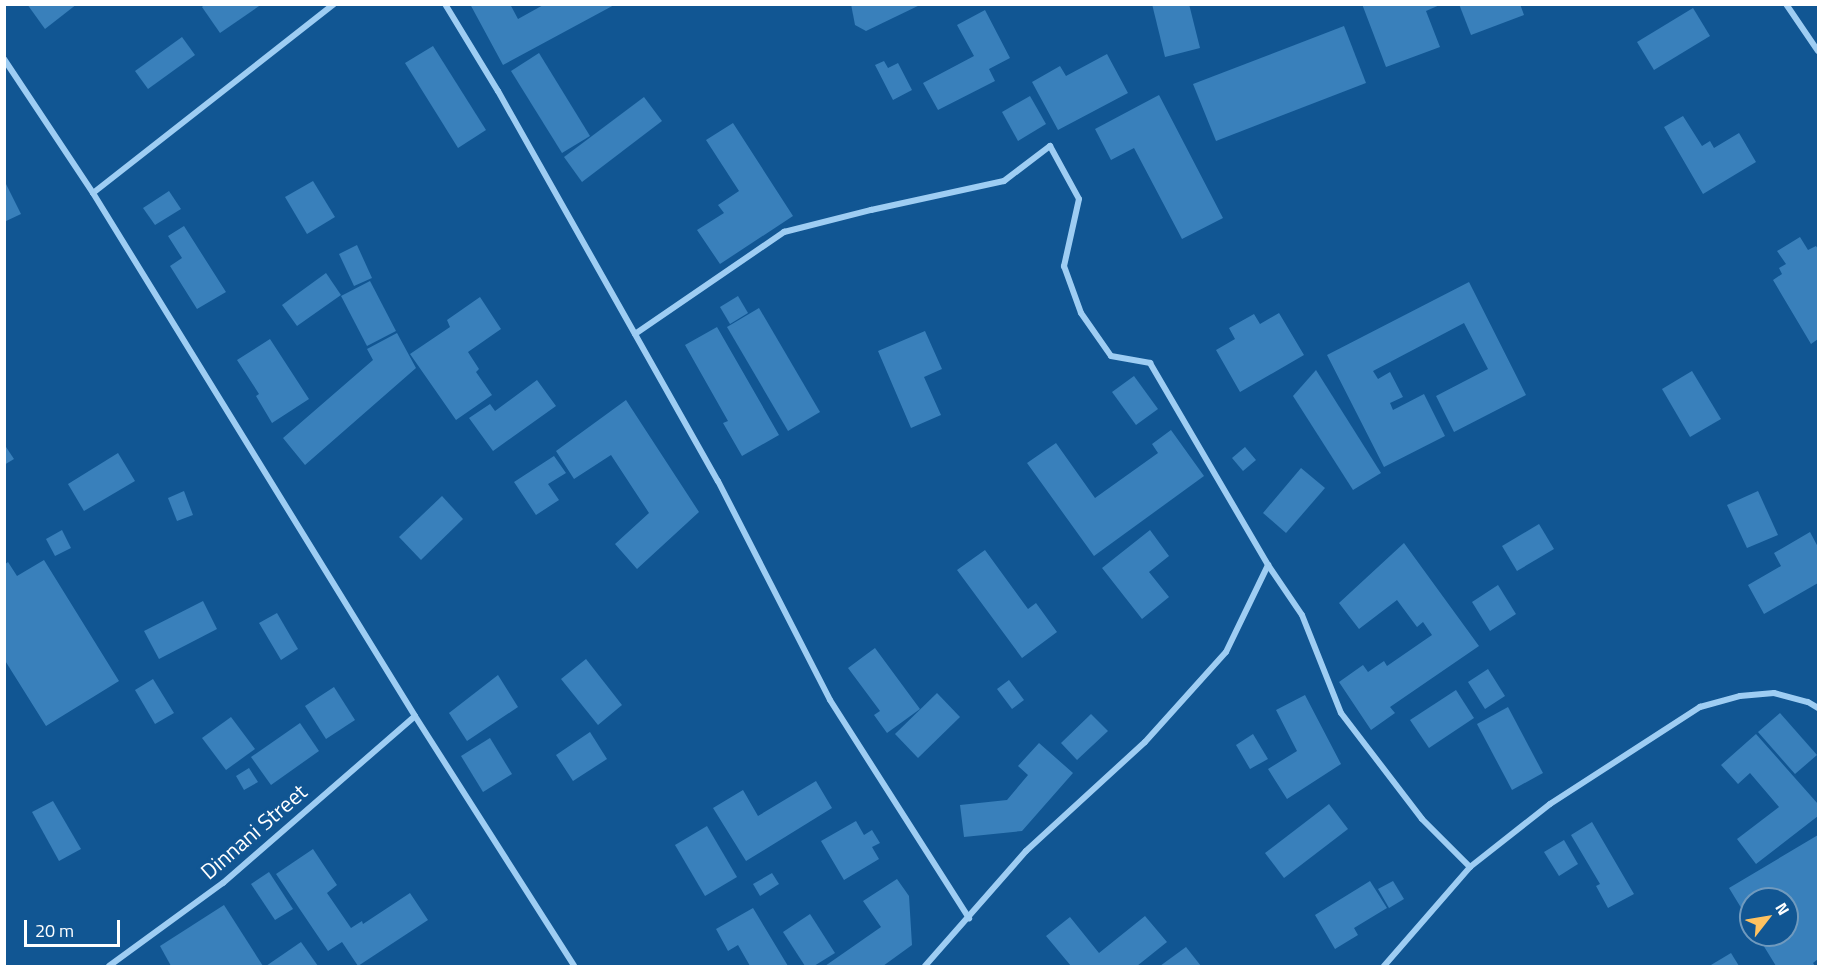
<!DOCTYPE html>
<html>
<head>
<meta charset="utf-8">
<style>
  body { margin:0 }
  #map { position:relative; width:1823px; height:971px; overflow:hidden; background:#115693; font-family:"Titillium Web",sans-serif }
  div>[style] { position:absolute }
  [style*='--x'] { left:calc(var(--x)*1px); top:calc(var(--y)*1px); width:calc(var(--w)*1px); rotate:calc(var(--a)*1deg) }
  .building>* { inset:0; background:#3980bb }
  .street>* { height:6px; margin:-3px; padding:0 3px; transform-origin:3px; border-radius:3px; background:#9ecdf3 }
  span { translate:-50% -50%; white-space:nowrap; text-align:center; line-height:1.15; -webkit-text-stroke:6px #115693; paint-order:stroke }
  .street-label { font-size:22px; color:#fff }
  .frame { position:absolute; inset:0; border:6px solid #fff; pointer-events:none }
  .north { position:absolute; left:1739px; top:887px; width:60px; height:60px; box-sizing:border-box; background:#115693; border:2px solid #709abe; border-radius:50%; rotate:59deg; font-size:16px; font-weight:700; line-height:24px; text-align:center; color:#fff }
  .north::after { content:''; display:block; margin:auto; width:21px; height:27px; background:#ffc260; clip-path:polygon(50% 0,100% 100%,50% 72%,0 100%) }
  .scale { position:absolute; left:24px; top:920px; width:96px; height:27px; box-sizing:border-box; border:3px solid #fff; border-top:0; padding-left:8px; font-size:18px; line-height:21px; white-space:nowrap; color:#fff; -webkit-text-stroke:4px #115693; paint-order:stroke }
</style>
</head>
<body>
<div id="map">
  <div class="building">
    <div style="clip-path:polygon(27px 4px,77px 4px,45px 29px)"></div>
    <div style="clip-path:polygon(205px 4px,262px 4px,220px 33px,202px 7px)"></div>
    <div style="clip-path:polygon(470px 4px,510px 4px,518px 19px,545px 4px,616px 4px,503px 65px)"></div>
    <div style="clip-path:polygon(851px 4px,922px 4px,866px 31px,855px 25px)"></div>
    <div style="clip-path:polygon(1152px 4px,1189px 4px,1200px 48px,1165px 57px)"></div>
    <div style="clip-path:polygon(1362px 4px,1442px 4px,1426px 11px,1440px 47px,1386px 67px)"></div>
    <div style="clip-path:polygon(1459px 4px,1520px 4px,1524px 15px,1471px 35px)"></div>
    <div style="clip-path:polygon(1693px 8px,1710px 36px,1654px 70px,1637px 42px)"></div>
    <div style="clip-path:polygon(985px 10px,1010px 58px,989px 69px,995px 81px,938px 110px,923px 83px,974px 56px,957px 25px)"></div>
    <div style="clip-path:polygon(1344px 26px,1366px 83px,1216px 141px,1193px 84px)"></div>
    <div style="clip-path:polygon(182px 37px,195px 55px,148px 89px,135px 71px)"></div>
    <div style="clip-path:polygon(433px 46px,486px 130px,458px 148px,405px 63px)"></div>
    <div style="clip-path:polygon(539px 53px,590px 136px,562px 153px,511px 71px)"></div>
    <div style="clip-path:polygon(1107px 54px,1128px 93px,1058px 130px,1032px 82px,1060px 66px,1066px 76px)"></div>
    <div style="clip-path:polygon(884px 61px,888px 68px,898px 63px,912px 90px,893px 100px,875px 65px)"></div>
    <div style="clip-path:polygon(1159px 95px,1223px 218px,1182px 239px,1134px 148px,1111px 160px,1095px 129px)"></div>
    <div style="clip-path:polygon(1030px 96px,1046px 124px,1018px 141px,1002px 112px)"></div>
    <div style="clip-path:polygon(644px 97px,662px 121px,582px 182px,564px 157px)"></div>
    <div style="clip-path:polygon(1683px 116px,1702px 146px,1710px 141px,1714px 148px,1739px 133px,1756px 162px,1703px 194px,1664px 127px)"></div>
    <div style="clip-path:polygon(733px 123px,793px 216px,720px 264px,697px 230px,724px 213px,718px 205px,739px 191px,706px 140px)"></div>
    <div style="clip-path:polygon(4px 180px,21px 214px,4px 222px)"></div>
    <div style="clip-path:polygon(313px 181px,335px 217px,307px 234px,285px 197px)"></div>
    <div style="clip-path:polygon(169px 191px,181px 209px,155px 225px,143px 208px)"></div>
    <div style="clip-path:polygon(184px 226px,226px 292px,197px 309px,170px 266px,182px 258px,168px 236px)"></div>
    <div style="clip-path:polygon(1800px 237px,1808px 250px,1816px 246px,1818px 249px,1818px 339px,1811px 344px,1773px 280px,1782px 274px,1779px 268px,1786px 264px,1777px 251px)"></div>
    <div style="clip-path:polygon(357px 245px,372px 278px,354px 286px,339px 254px)"></div>
    <div style="clip-path:polygon(326px 273px,341px 295px,297px 326px,282px 305px)"></div>
    <div style="clip-path:polygon(370px 281px,396px 331px,367px 346px,341px 296px)"></div>
    <div style="clip-path:polygon(1469px 282px,1526px 395px,1454px 432px,1436px 396px,1488px 369px,1464px 323px,1373px 371px,1378px 379px,1390px 372px,1403px 397px,1390px 403px,1393px 410px,1424px 394px,1445px 436px,1384px 467px,1327px 355px)"></div>
    <div style="clip-path:polygon(738px 296px,748px 313px,730px 324px,720px 307px)"></div>
    <div style="clip-path:polygon(480px 297px,501px 329px,468px 352px,479px 369px,476px 372px,492px 395px,456px 420px,410px 354px,450px 327px,447px 320px)"></div>
    <div style="clip-path:polygon(759px 308px,820px 412px,788px 431px,727px 327px)"></div>
    <div style="clip-path:polygon(1279px 313px,1304px 355px,1240px 392px,1216px 350px,1235px 339px,1229px 328px,1254px 314px,1260px 324px)"></div>
    <div style="clip-path:polygon(717px 327px,779px 435px,742px 456px,723px 423px,728px 421px,685px 345px)"></div>
    <div style="clip-path:polygon(925px 331px,942px 369px,924px 377px,941px 415px,911px 428px,878px 351px)"></div>
    <div style="clip-path:polygon(397px 333px,416px 368px,305px 465px,283px 438px,373px 360px,367px 349px)"></div>
    <div style="clip-path:polygon(270px 339px,309px 399px,272px 423px,256px 396px,259px 394px,237px 360px)"></div>
    <div style="clip-path:polygon(1316px 370px,1381px 473px,1353px 490px,1293px 396px)"></div>
    <div style="clip-path:polygon(1692px 371px,1721px 419px,1690px 437px,1662px 389px)"></div>
    <div style="clip-path:polygon(1134px 376px,1158px 409px,1136px 425px,1112px 392px)"></div>
    <div style="clip-path:polygon(537px 380px,556px 406px,493px 451px,469px 418px,490px 404px,495px 411px)"></div>
    <div style="clip-path:polygon(626px 400px,699px 512px,637px 569px,615px 544px,649px 513px,611px 455px,574px 479px,556px 451px)"></div>
    <div style="clip-path:polygon(1171px 430px,1204px 476px,1094px 556px,1027px 463px,1056px 443px,1095px 498px,1158px 453px,1152px 444px)"></div>
    <div style="clip-path:polygon(4px 444px,14px 459px,4px 465px)"></div>
    <div style="clip-path:polygon(1245px 447px,1256px 460px,1243px 471px,1232px 458px)"></div>
    <div style="clip-path:polygon(118px 453px,135px 481px,84px 511px,68px 484px)"></div>
    <div style="clip-path:polygon(554px 456px,566px 473px,548px 484px,559px 500px,536px 515px,514px 482px)"></div>
    <div style="clip-path:polygon(1301px 468px,1325px 488px,1286px 533px,1263px 513px)"></div>
    <div style="clip-path:polygon(184px 491px,193px 515px,177px 521px,168px 498px)"></div>
    <div style="clip-path:polygon(1758px 491px,1778px 535px,1747px 548px,1727px 505px)"></div>
    <div style="clip-path:polygon(442px 496px,463px 519px,421px 560px,399px 537px)"></div>
    <div style="clip-path:polygon(1539px 524px,1554px 549px,1517px 571px,1502px 546px)"></div>
    <div style="clip-path:polygon(62px 530px,71px 548px,55px 556px,46px 539px)"></div>
    <div style="clip-path:polygon(1150px 530px,1169px 556px,1149px 572px,1169px 597px,1142px 619px,1102px 568px)"></div>
    <div style="clip-path:polygon(1810px 532px,1818px 547px,1818px 583px,1764px 614px,1748px 585px,1781px 566px,1774px 553px)"></div>
    <div style="clip-path:polygon(1404px 543px,1479px 646px,1390px 707px,1395px 713px,1371px 730px,1339px 682px,1363px 665px,1368px 672px,1384px 661px,1387px 666px,1432px 635px,1423px 622px,1417px 627px,1397px 600px,1359px 629px,1339px 603px)"></div>
    <div style="clip-path:polygon(985px 550px,1028px 609px,1036px 603px,1057px 632px,1022px 658px,957px 570px)"></div>
    <div style="clip-path:polygon(44px 560px,119px 681px,46px 726px,4px 659px,4px 565px,8px 562px,17px 576px)"></div>
    <div style="clip-path:polygon(1498px 585px,1516px 614px,1490px 631px,1472px 602px)"></div>
    <div style="clip-path:polygon(203px 601px,217px 629px,159px 659px,144px 631px)"></div>
    <div style="clip-path:polygon(277px 613px,298px 649px,281px 660px,259px 623px)"></div>
    <div style="clip-path:polygon(875px 648px,920px 709px,887px 733px,874px 715px,880px 711px,848px 668px)"></div>
    <div style="clip-path:polygon(586px 659px,622px 705px,598px 725px,561px 679px)"></div>
    <div style="clip-path:polygon(1488px 669px,1505px 696px,1485px 709px,1468px 682px)"></div>
    <div style="clip-path:polygon(498px 675px,518px 707px,467px 741px,449px 713px)"></div>
    <div style="clip-path:polygon(153px 679px,174px 713px,155px 724px,135px 690px)"></div>
    <div style="clip-path:polygon(1009px 680px,1024px 700px,1012px 709px,997px 689px)"></div>
    <div style="clip-path:polygon(334px 687px,355px 720px,326px 739px,305px 706px)"></div>
    <div style="clip-path:polygon(1456px 690px,1474px 718px,1429px 748px,1410px 720px)"></div>
    <div style="clip-path:polygon(937px 693px,960px 717px,918px 758px,895px 734px)"></div>
    <div style="clip-path:polygon(1305px 695px,1341px 764px,1287px 799px,1268px 769px,1297px 751px,1276px 710px)"></div>
    <div style="clip-path:polygon(1508px 707px,1543px 773px,1512px 790px,1477px 724px)"></div>
    <div style="clip-path:polygon(1780px 713px,1817px 755px,1795px 774px,1758px 732px)"></div>
    <div style="clip-path:polygon(1091px 714px,1108px 731px,1077px 760px,1061px 743px)"></div>
    <div style="clip-path:polygon(231px 717px,255px 749px,226px 770px,202px 738px)"></div>
    <div style="clip-path:polygon(300px 723px,319px 751px,271px 785px,251px 757px)"></div>
    <div style="clip-path:polygon(590px 732px,607px 759px,573px 781px,556px 755px)"></div>
    <div style="clip-path:polygon(1253px 734px,1268px 759px,1250px 769px,1236px 745px)"></div>
    <div style="clip-path:polygon(1756px 734px,1818px 804px,1818px 816px,1756px 864px,1737px 839px,1779px 807px,1750px 773px,1738px 784px,1721px 765px)"></div>
    <div style="clip-path:polygon(490px 738px,512px 774px,483px 792px,461px 756px)"></div>
    <div style="clip-path:polygon(1039px 743px,1073px 773px,1022px 831px,964px 837px,960px 805px,1007px 800px,1028px 775px,1018px 766px)"></div>
    <div style="clip-path:polygon(249px 768px,258px 782px,244px 790px,236px 776px)"></div>
    <div style="clip-path:polygon(816px 781px,832px 808px,746px 861px,713px 808px,743px 790px,758px 816px)"></div>
    <div style="clip-path:polygon(53px 801px,81px 849px,59px 861px,32px 812px)"></div>
    <div style="clip-path:polygon(1329px 804px,1348px 829px,1284px 878px,1265px 853px)"></div>
    <div style="clip-path:polygon(856px 821px,864px 835px,872px 830px,880px 843px,872px 847px,879px 859px,844px 880px,821px 841px)"></div>
    <div style="clip-path:polygon(1592px 822px,1634px 894px,1608px 908px,1596px 886px,1600px 884px,1571px 835px)"></div>
    <div style="clip-path:polygon(707px 826px,737px 877px,705px 896px,675px 845px)"></div>
    <div style="clip-path:polygon(1818px 835px,1818px 959px,1813px 963px,1815px 966px,1776px 966px,1757px 935px,1787px 935px,1787px 899px,1751px 899px,1751px 924px,1729px 888px)"></div>
    <div style="clip-path:polygon(1564px 840px,1578px 864px,1559px 876px,1544px 852px)"></div>
    <div style="clip-path:polygon(313px 849px,337px 885px,327px 893px,351px 928px,362px 921px,363px 924px,410px 893px,428px 920px,358px 966px,342px 942px,328px 951px,276px 874px)"></div>
    <div style="clip-path:polygon(269px 872px,293px 909px,275px 920px,251px 884px)"></div>
    <div style="clip-path:polygon(772px 873px,779px 884px,760px 896px,753px 884px)"></div>
    <div style="clip-path:polygon(897px 879px,909px 896px,912px 945px,883px 966px,825px 966px,881px 927px,863px 901px)"></div>
    <div style="clip-path:polygon(1370px 881px,1387px 908px,1354px 928px,1358px 935px,1335px 949px,1315px 915px)"></div>
    <div style="clip-path:polygon(1393px 881px,1404px 899px,1389px 908px,1378px 889px)"></div>
    <div style="clip-path:polygon(224px 905px,263px 966px,171px 966px,160px 946px)"></div>
    <div style="clip-path:polygon(753px 908px,788px 966px,750px 966px,738px 945px,728px 951px,716px 929px)"></div>
    <div style="clip-path:polygon(810px 914px,835px 953px,814px 966px,805px 966px,783px 932px)"></div>
    <div style="clip-path:polygon(1145px 916px,1167px 942px,1137px 966px,1071px 966px,1046px 936px,1070px 917px,1099px 953px)"></div>
    <div style="clip-path:polygon(301px 942px,318px 966px,266px 966px)"></div>
    <div style="clip-path:polygon(1186px 947px,1201px 966px,1160px 966px)"></div>
    <div style="clip-path:polygon(1731px 953px,1739px 966px,1712px 966px,1711px 965px)"></div>
  </div>
  <div class="street">
    <div style="--x:445;--y:4;--w:102;--a:58.7"></div>
    <div style="--x:498;--y:91;--w:448;--a:60.6"></div>
    <div style="--x:718;--y:481;--w:246;--a:62.9"></div>
    <div style="--x:830;--y:700;--w:259;--a:57.5"></div>
    <div style="--x:1786;--y:4;--w:57;--a:55.8"></div>
    <div style="--x:4;--y:59;--w:161;--a:56.4"></div>
    <div style="--x:93;--y:193;--w:614;--a:58.38"></div>
    <div style="--x:415;--y:716;--w:296;--a:57.5"></div>
    <div style="--x:93;--y:193;--w:306;--a:-38.1"></div>
    <div style="--x:635;--y:334;--w:181;--a:-34.4"></div>
    <div style="--x:784;--y:232;--w:90;--a:-14.2"></div>
    <div style="--x:871;--y:210;--w:136;--a:-12.3"></div>
    <div style="--x:1004;--y:181;--w:58;--a:-37.3"></div>
    <div style="--x:1050;--y:146;--w:60;--a:61.3"></div>
    <div style="--x:1079;--y:199;--w:69;--a:102.6"></div>
    <div style="--x:1064;--y:266;--w:50;--a:70.1"></div>
    <div style="--x:1081;--y:313;--w:52;--a:55.1"></div>
    <div style="--x:1111;--y:356;--w:40;--a:10"></div>
    <div style="--x:1150;--y:363;--w:234;--a:59.7"></div>
    <div style="--x:1268;--y:565;--w:60;--a:55.8"></div>
    <div style="--x:1302;--y:615;--w:105;--a:68.3"></div>
    <div style="--x:1341;--y:713;--w:133;--a:52.6"></div>
    <div style="--x:1422;--y:819;--w:68;--a:45"></div>
    <div style="--x:109;--y:966;--w:141;--a:-36.1"></div>
    <div style="--x:223;--y:883;--w:254;--a:-41"></div>
    <div style="--x:925;--y:966;--w:153;--a:-48.7"></div>
    <div style="--x:1026;--y:851;--w:161;--a:-42.5"></div>
    <div style="--x:1145;--y:742;--w:121;--a:-48"></div>
    <div style="--x:1226;--y:652;--w:97;--a:-64.2"></div>
    <div style="--x:1384;--y:966;--w:131;--a:-49"></div>
    <div style="--x:1470;--y:867;--w:102;--a:-38.2"></div>
    <div style="--x:1550;--y:804;--w:179;--a:-32.9"></div>
    <div style="--x:1700;--y:707;--w:41;--a:-15.4"></div>
    <div style="--x:1740;--y:696;--w:34;--a:-5"></div>
    <div style="--x:1774;--y:693;--w:35;--a:15"></div>
    <div style="--x:1808;--y:702;--w:12;--a:31"></div>
  </div>
  <div class="street-label">
    <span style="left:254px;top:832px;rotate:-41deg">Dinnani Street</span>
  </div>
  <div class="frame"></div>
  <div class="north">N</div>
  <div class="scale">20 m</div>
</div>
</body>
</html>
